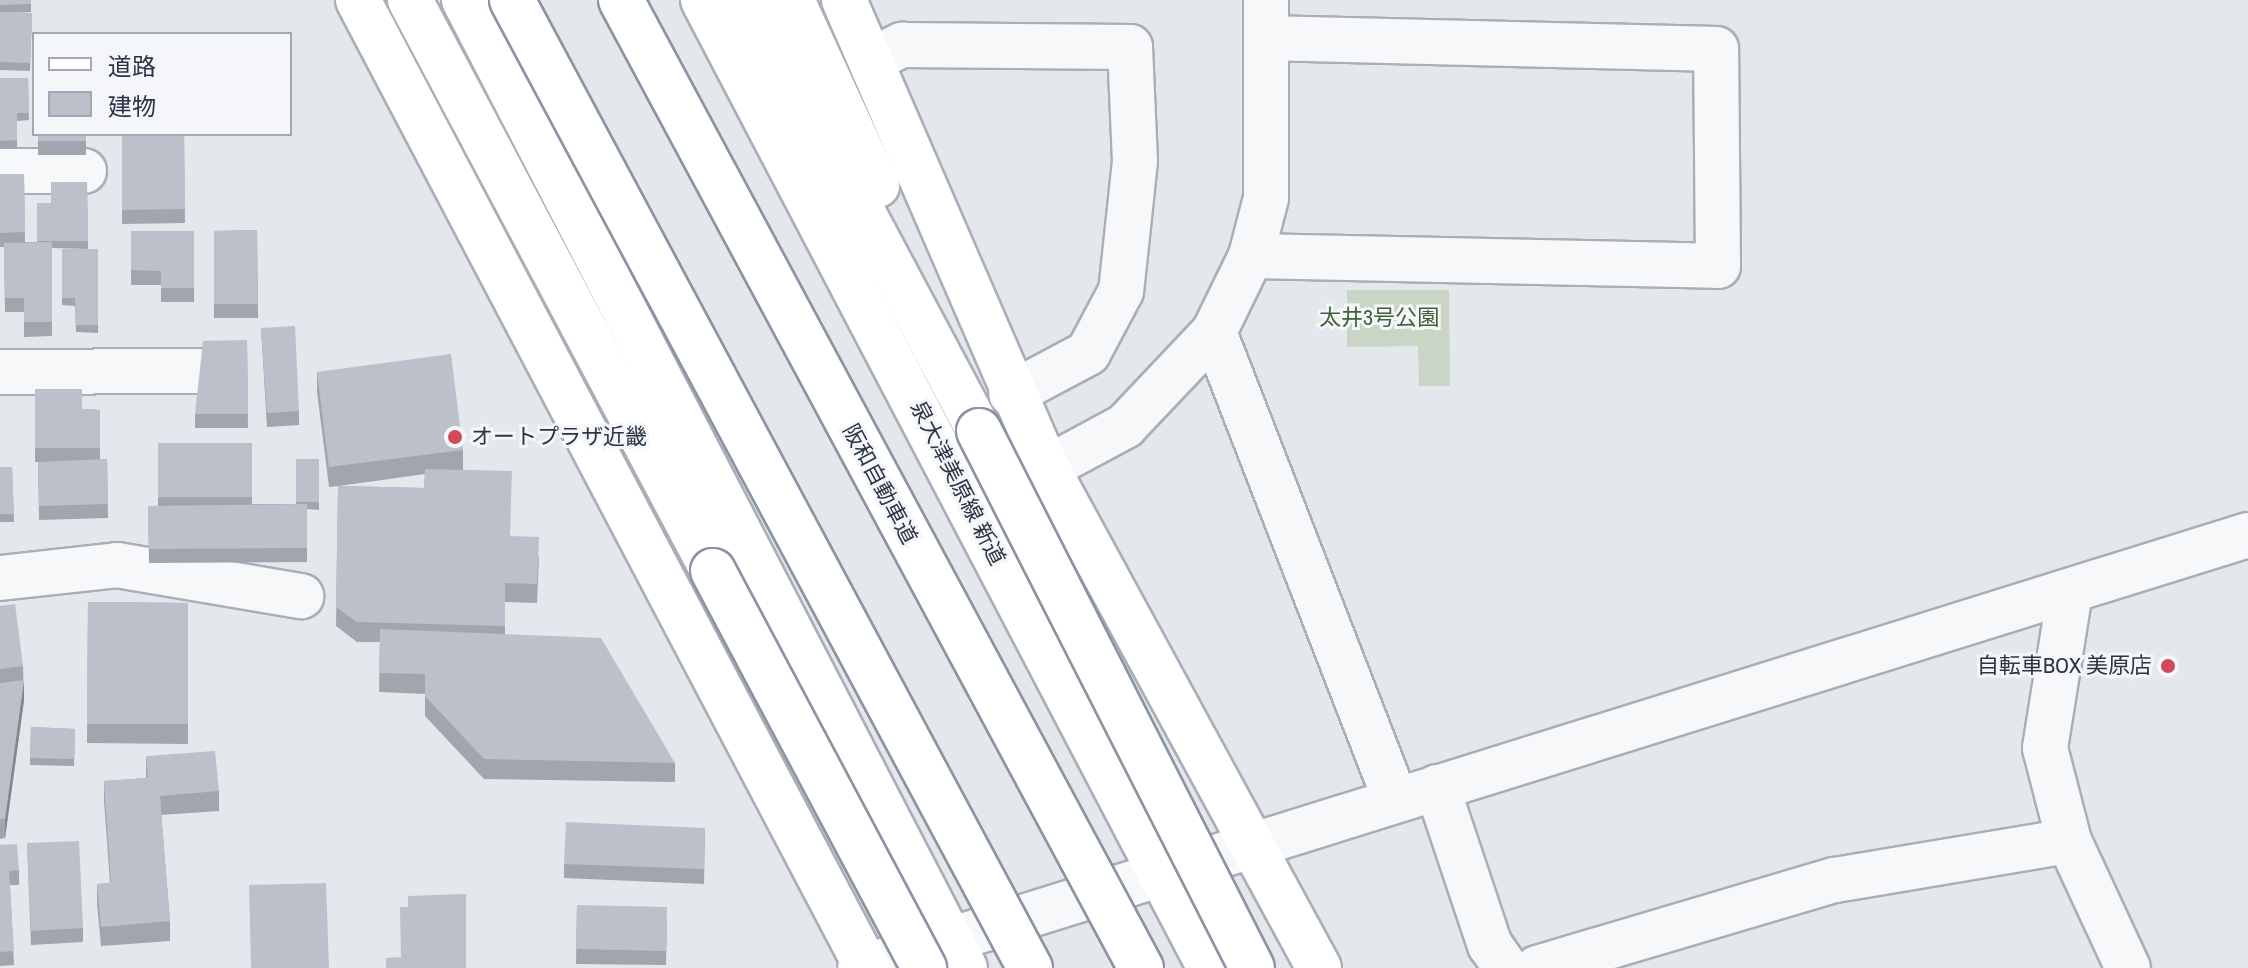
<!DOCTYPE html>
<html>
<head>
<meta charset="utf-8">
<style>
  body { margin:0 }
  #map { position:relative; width:2248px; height:968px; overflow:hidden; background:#e4e7ec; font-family:"Archivo Narrow","Noto Sans JP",sans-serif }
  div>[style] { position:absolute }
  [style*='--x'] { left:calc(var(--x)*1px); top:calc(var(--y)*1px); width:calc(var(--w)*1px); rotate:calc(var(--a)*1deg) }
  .green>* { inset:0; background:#c9d6c5 }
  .roads { filter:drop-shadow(2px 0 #a9aeb7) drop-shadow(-2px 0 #a9aeb7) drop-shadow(0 2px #a9aeb7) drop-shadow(0 -2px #a9aeb7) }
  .street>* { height:44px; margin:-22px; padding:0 22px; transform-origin:22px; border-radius:22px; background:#f7f8fa }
  .primary>* { height:44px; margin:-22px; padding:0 22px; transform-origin:22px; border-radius:22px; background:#fff }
  .highway>* { height:44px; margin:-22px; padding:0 22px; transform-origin:22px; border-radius:22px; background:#fff }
  .bridges { filter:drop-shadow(2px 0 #8b94a3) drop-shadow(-2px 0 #8b94a3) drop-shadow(0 2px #8b94a3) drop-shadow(0 -2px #8b94a3) }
  .highway-bridge>* { height:44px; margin:-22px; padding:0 22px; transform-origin:22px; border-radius:22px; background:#fff }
  .wall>* { inset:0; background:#a1a5ae }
  .shaded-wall>* { inset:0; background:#83868d }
  .building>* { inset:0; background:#bbc0ca }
  .dots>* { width:22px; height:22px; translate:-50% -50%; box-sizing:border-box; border:4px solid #f4f6f9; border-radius:50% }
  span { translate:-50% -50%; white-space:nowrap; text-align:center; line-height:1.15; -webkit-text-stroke:6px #f4f6f9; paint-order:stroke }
  .park-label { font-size:22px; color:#3f6138 }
  .poi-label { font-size:22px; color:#2b3445 }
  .left { translate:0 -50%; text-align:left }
  .right { translate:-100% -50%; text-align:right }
  .street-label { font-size:22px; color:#2b3445 }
  .legend { position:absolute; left:32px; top:32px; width:260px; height:104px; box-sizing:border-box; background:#f4f6f9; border:2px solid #a4a8b1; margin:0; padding:10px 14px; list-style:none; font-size:24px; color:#2b3445 }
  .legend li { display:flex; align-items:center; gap:16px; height:40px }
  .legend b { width:40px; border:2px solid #a4a8b1 }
</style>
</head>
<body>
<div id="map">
  <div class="green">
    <div style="clip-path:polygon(1347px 290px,1449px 290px,1450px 386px,1419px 386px,1418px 346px,1347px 347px)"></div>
  </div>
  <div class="roads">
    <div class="street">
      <div style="--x:872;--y:60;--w:34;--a:-27"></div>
      <div style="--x:902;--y:45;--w:228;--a:0.5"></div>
      <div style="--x:1130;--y:47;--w:114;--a:87.5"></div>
      <div style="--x:1135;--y:161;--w:131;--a:96.1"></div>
      <div style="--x:1121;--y:291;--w:70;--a:118"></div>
      <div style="--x:1088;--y:353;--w:87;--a:152"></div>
      <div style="--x:0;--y:171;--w:84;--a:0"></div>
      <div style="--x:1251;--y:256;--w:467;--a:1.2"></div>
      <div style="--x:1718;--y:266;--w:217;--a:-90.5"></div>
      <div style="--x:1716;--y:49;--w:450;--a:-178.6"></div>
      <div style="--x:1214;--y:332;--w:500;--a:68.8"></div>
      <div style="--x:0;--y:372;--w:200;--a:-0.3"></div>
      <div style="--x:1047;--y:468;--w:89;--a:-28.3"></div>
      <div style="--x:1125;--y:426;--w:129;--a:-46.6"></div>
      <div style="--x:1214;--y:332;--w:85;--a:-64"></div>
      <div style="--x:1251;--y:256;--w:60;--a:-75.5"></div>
      <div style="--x:1266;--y:198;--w:198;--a:-90"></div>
      <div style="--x:0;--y:578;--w:118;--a:-6.3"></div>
      <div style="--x:117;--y:565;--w:187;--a:9.6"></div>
      <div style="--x:2070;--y:592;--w:158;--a:99.1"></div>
      <div style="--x:2045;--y:748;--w:96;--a:75.5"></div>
      <div style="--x:2069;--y:841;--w:140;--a:65.1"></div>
      <div style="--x:1437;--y:787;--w:167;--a:71.5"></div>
      <div style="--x:1490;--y:945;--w:28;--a:55"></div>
      <div style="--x:860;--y:968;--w:1454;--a:-17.33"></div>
      <div style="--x:1537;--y:968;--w:311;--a:-16.5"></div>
      <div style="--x:1835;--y:880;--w:237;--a:-9.5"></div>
    </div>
    <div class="primary">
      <div style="--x:358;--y:0;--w:1094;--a:62.26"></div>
      <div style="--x:464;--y:0;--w:1090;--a:62.64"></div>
      <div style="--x:703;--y:0;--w:1093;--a:62.36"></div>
      <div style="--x:844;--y:0;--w:510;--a:66.55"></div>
      <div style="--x:1047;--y:468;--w:569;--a:61.45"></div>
    </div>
    <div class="highway">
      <div style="--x:410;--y:0;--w:646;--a:62.05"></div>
      <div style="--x:750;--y:0;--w:488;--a:62"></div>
      <div style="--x:792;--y:0;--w:204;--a:65.3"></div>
    </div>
  </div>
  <div class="bridges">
    <div class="highway-bridge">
      <div style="--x:512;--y:0;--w:1098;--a:61.85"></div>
      <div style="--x:621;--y:0;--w:1099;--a:61.76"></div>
      <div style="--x:979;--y:431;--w:602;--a:63.05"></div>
      <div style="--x:713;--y:571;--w:450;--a:62"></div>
    </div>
  </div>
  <div class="wall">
    <div style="clip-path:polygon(0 0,31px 0,31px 12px,8px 12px,32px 13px,30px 71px,0 70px)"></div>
    <div style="clip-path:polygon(0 78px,28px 78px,29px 120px,17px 121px,17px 148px,0 148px)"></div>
    <div style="clip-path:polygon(38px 134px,86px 134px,86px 155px,38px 155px)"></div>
    <div style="clip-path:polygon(122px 134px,184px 134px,185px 223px,122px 224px)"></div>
    <div style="clip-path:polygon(0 174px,24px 174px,25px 242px,37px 242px,37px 203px,51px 203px,87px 182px,88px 249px,52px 248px,52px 336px,24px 337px,24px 312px,5px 312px,4px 247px,0 247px)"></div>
    <div style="clip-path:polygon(257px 230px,258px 318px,214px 318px,214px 231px)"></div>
    <div style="clip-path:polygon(131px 231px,194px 231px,194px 302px,161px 302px,161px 285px,131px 285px)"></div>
    <div style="clip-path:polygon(62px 249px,98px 249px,98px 333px,76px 332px,75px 306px,62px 305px)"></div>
    <div style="clip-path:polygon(261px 328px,299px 411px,299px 425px,267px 427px)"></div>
    <div style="clip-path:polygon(247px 340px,248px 428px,195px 428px,195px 414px)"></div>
    <div style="clip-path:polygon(evenodd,317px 372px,463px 450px,463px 469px,511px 536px,539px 557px,537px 603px,505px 602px,505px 634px,675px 763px,675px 782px,484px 779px,425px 716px,425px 694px,379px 692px,380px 642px,357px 642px,336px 626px,338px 486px,329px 487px,317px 392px,317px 372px,425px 474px,424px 488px,339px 486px,425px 474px)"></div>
    <div style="clip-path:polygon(35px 389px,82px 409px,100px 410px,100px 459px,107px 459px,108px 518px,39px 520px,38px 462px,35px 462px)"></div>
    <div style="clip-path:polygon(158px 443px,252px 443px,252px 504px,296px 504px,296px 459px,319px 459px,319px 510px,307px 509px,307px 562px,149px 563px,148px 506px,158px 506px)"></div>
    <div style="clip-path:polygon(0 467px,12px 467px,14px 522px,0 522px)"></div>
    <div style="clip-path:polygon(88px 602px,188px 603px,188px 744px,87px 743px)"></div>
    <div style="clip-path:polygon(0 606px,23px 666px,24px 700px,5px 838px,0 839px)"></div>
    <div style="clip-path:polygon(31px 727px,75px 729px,74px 766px,30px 765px)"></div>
    <div style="clip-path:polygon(146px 756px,219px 791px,219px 811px,161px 815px,170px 921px,170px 941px,101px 946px,97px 904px,97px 884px,110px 883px,104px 801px,104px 781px,146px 778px)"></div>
    <div style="clip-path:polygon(705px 828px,704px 884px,564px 878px,564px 864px)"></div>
    <div style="clip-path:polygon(27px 843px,83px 928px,83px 942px,31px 945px)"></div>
    <div style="clip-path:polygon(0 845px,19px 870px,19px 885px,10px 885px,14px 965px,0 966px)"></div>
    <div style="clip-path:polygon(577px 905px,667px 921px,666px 965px,576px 964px)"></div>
  </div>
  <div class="shaded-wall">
    <div style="clip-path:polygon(24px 680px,24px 700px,5px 838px,5px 819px)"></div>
  </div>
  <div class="building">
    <div style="clip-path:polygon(0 0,31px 0,31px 4px,0 5px)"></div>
    <div style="clip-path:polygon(0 12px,32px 13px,30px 63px,0 62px)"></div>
    <div style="clip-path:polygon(0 78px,28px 78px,29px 113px,17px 113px,17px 140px,0 141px)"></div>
    <div style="clip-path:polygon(38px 134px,86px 134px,86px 141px,38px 141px)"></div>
    <div style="clip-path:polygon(122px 134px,184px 134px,185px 209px,122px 210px)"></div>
    <div style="clip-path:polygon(0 174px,24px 174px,25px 232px,0 233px)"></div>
    <div style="clip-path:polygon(51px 182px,87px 182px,88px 241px,37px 241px,37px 203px,51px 203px)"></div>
    <div style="clip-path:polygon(257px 230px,258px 304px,214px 304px,214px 231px)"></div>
    <div style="clip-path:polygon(131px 231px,194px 231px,194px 288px,161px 288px,161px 271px,131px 270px)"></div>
    <div style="clip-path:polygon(52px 242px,52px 322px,24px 322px,24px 298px,5px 298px,4px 243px)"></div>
    <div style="clip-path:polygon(62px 249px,98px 249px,98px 325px,76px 325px,75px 298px,62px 298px)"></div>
    <div style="clip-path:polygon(295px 326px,299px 411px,267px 413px,261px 328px)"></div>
    <div style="clip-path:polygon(247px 340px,248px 414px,195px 414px,203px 341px)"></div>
    <div style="clip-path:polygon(451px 354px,463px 450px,329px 467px,317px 372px)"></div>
    <div style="clip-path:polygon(35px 389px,82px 389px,82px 409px,100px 410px,100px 448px,35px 448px)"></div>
    <div style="clip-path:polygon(158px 443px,252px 443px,252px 497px,158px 497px)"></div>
    <div style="clip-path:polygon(107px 459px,108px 504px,39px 506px,38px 462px)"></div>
    <div style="clip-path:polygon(296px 459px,319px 459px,319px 502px,296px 502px)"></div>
    <div style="clip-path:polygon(0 467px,12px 467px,14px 514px,0 514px)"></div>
    <div style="clip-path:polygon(425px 469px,512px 471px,510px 536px,539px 537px,537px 584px,505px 583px,505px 626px,357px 622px,336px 607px,338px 486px,424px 488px)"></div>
    <div style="clip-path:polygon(307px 504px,307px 548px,149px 549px,148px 506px)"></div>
    <div style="clip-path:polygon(88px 602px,188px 603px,188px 724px,87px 724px)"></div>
    <div style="clip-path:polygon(15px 604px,23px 666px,0 669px,0 606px)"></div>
    <div style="clip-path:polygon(380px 629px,601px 638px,675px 763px,484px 759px,425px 696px,425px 674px,379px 673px)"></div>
    <div style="clip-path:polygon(24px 680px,5px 819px,0 819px,0 683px)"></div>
    <div style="clip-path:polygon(31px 727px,75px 729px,74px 759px,30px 758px)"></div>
    <div style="clip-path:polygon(215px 751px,219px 791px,160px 796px,170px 921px,101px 927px,97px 884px,111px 883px,104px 781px,148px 778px,146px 756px)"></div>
    <div style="clip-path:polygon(566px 822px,705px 828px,704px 869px,564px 864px)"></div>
    <div style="clip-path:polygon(79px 841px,83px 928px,31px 931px,27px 843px)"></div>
    <div style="clip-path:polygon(17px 844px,19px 870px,9px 871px,14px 951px,0 952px,0 845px)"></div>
    <div style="clip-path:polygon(326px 883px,329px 968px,251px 968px,249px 885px)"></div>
    <div style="clip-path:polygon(466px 894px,466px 968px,386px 968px,386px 958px,401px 957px,400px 907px,408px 907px,408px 896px)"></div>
    <div style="clip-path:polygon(577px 905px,667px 907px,666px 951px,576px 949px)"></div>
  </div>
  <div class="dots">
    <div style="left:455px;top:437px;background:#d1495b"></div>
    <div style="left:2168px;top:666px;background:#d1495b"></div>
  </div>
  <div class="park-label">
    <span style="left:1379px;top:318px">太井3号公園</span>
  </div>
  <div class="poi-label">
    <span class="left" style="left:471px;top:437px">オートプラザ近畿</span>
    <span class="right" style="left:2152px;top:666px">自転車BOX 美原店</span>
  </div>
  <div class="street-label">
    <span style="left:958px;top:483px;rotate:63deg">泉大津美原線 新道</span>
    <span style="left:880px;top:484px;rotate:62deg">阪和自動車道</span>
  </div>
  <ul class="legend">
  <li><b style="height:10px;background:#fff"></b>道路</li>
  <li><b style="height:22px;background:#bbc0ca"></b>建物</li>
  </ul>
</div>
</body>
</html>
